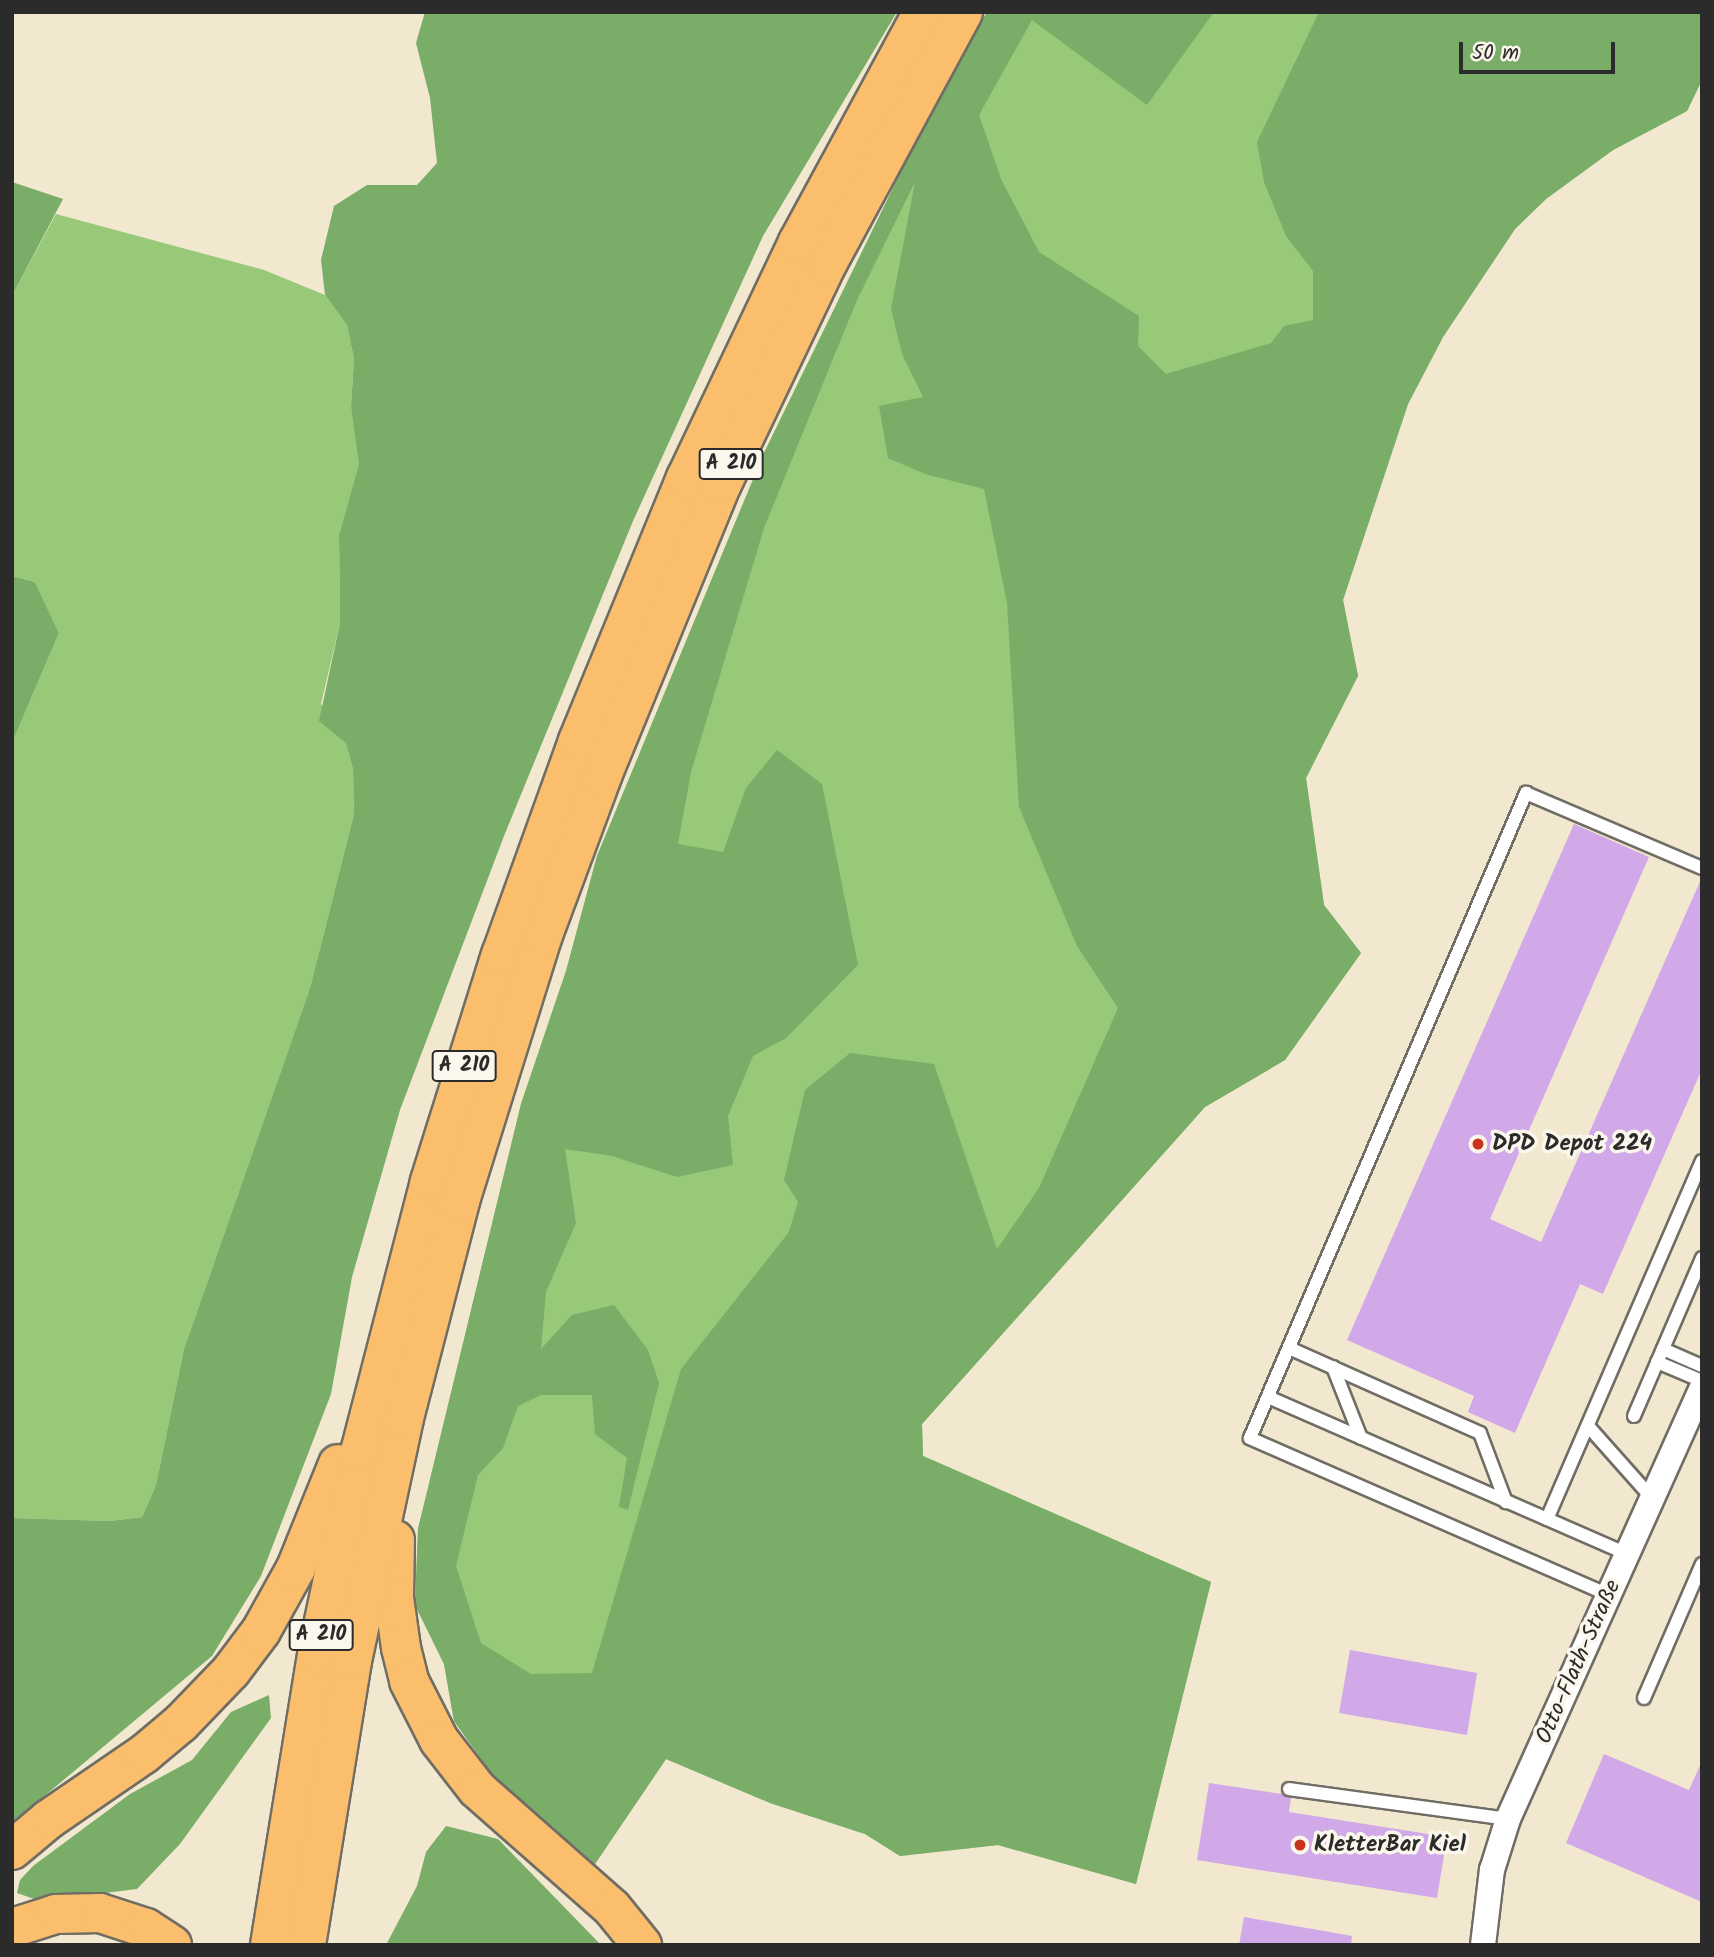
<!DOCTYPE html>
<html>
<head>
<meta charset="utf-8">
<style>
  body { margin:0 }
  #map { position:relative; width:1714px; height:1957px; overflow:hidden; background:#f1e8cf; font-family:Kalam,sans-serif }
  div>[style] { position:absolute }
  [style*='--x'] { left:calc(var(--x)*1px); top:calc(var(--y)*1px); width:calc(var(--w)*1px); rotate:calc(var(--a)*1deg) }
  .green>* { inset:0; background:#97c978 }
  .forest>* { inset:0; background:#79ad68 }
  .building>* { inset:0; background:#d1a8e8 }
  .roads { filter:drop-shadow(2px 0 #706d64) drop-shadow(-2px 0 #706d64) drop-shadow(0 2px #706d64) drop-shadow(0 -2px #706d64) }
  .lane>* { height:12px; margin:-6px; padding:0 6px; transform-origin:6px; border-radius:6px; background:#fff }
  .street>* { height:24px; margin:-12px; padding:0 12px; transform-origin:12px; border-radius:12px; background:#fff }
  .highway>* { height:38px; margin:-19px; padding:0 19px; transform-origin:19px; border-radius:19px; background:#fabe6d }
  .dots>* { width:19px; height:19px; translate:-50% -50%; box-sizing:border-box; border:4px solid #fbf7ec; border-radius:50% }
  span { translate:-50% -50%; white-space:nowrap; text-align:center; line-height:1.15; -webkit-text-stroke:7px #fbf7ec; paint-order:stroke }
  .shield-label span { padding:2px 5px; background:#fbf7ec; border:2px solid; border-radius:5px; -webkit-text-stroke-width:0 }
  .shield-label { font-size:21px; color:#2b2b2b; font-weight:700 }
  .poi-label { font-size:23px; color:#2b2b2b; font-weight:700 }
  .left { translate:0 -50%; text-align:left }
  .street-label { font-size:23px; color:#2b2b2b }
  .frame { position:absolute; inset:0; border:14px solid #2b2b2b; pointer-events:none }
  .scale { position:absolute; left:1459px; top:42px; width:156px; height:32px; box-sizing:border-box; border:4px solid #2b2b2b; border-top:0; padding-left:9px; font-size:21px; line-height:24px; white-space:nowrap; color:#2b2b2b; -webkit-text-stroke:5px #fbf7ec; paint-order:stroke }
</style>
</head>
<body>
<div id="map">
  <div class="green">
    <div style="clip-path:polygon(987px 12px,1702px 12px,1702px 80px,1687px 111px,1613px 150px,1546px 199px,1515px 229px,1443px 337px,1408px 404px,1343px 600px,1358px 676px,1306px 778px,1324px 905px,1361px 953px,1285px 1060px,1205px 1107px,922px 1424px,923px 1456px,1211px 1582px,1136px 1884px,998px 1845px,900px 1856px,865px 1834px,770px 1803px,666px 1759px,595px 1864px,492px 1774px,454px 1721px,444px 1664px,415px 1605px,418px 1529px,521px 1104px,566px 971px,597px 856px,764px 453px,930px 112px)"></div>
    <div style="clip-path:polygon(56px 214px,264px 270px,325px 295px,347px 325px,354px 359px,351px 406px,358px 436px,359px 465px,339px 535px,340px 623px,321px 704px,346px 742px,353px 769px,354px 814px,310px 988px,184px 1349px,156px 1485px,142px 1517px,110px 1521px,12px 1518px,12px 743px,59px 633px,35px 582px,12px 576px,12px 296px)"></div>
  </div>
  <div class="forest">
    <div style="clip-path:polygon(425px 12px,897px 12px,763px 236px,633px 521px,504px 836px,400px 1110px,352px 1277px,331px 1394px,261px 1576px,212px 1656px,12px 1823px,12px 1518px,110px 1521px,142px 1517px,156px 1485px,184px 1349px,310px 988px,354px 814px,353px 769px,346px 743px,319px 721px,340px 623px,339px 535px,359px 464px,351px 406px,354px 359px,347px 325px,325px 295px,321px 260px,334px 206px,367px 185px,417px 185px,437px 163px,430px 98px,416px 43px)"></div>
    <div style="clip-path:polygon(evenodd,987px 12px,1214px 12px,1147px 105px,1032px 20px,979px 115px,1001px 179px,1039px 252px,1139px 316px,1138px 346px,1166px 374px,1271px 343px,1284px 326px,1313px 320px,1313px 271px,1286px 236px,1264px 182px,1257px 142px,1319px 12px,1702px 12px,1702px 80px,1687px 111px,1613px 150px,1546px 199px,1515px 229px,1443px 337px,1408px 404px,1343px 600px,1358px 676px,1306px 778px,1324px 905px,1361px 953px,1285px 1060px,1205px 1107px,922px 1424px,923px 1456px,1211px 1582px,1136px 1884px,998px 1845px,900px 1856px,865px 1834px,770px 1803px,666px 1759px,595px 1864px,492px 1774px,454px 1721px,444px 1664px,415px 1605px,418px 1529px,521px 1104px,566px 971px,597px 856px,764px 453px,930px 112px,987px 12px,915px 182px,891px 309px,902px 354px,923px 397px,879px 406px,888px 458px,925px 474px,984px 489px,1007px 603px,1019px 807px,1077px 946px,1118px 1008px,1039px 1188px,997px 1249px,934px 1064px,850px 1053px,805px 1090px,784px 1180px,798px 1202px,789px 1232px,681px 1369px,592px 1673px,531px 1674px,481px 1643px,456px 1566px,478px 1475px,503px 1448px,518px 1406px,541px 1395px,592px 1395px,595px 1434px,627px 1458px,619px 1507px,628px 1510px,659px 1383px,648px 1350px,614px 1305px,572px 1315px,541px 1349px,546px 1292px,576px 1223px,565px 1149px,612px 1156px,677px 1177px,733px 1165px,728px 1116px,753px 1056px,786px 1038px,858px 965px,822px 784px,777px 750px,746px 788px,723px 852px,678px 844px,691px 772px,764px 528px,857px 300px,915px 182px)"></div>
    <div style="clip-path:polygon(12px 182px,63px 199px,12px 296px)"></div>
    <div style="clip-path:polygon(12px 576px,35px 582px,59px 633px,12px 743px)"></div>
    <div style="clip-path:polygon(269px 1695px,271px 1718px,180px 1844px,137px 1889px,40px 1901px,17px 1893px,20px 1880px,33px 1866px,130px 1794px,192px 1760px,231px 1712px)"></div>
    <div style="clip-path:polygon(446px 1826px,498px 1839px,601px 1945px,386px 1945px,417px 1886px,426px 1852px)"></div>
  </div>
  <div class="building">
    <div style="clip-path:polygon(1574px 824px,1649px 857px,1490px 1219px,1541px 1242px,1702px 877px,1702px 1069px,1603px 1294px,1580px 1284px,1515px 1433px,1468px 1412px,1474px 1396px,1347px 1340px)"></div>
    <div style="clip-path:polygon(1350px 1650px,1477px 1673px,1467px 1735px,1339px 1713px)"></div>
    <div style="clip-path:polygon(1604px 1754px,1689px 1790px,1702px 1761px,1702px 1902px,1566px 1843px)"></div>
    <div style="clip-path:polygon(1209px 1783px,1282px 1794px,1291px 1798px,1289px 1812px,1447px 1837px,1437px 1898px,1197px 1860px)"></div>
    <div style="clip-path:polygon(1244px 1917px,1352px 1936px,1351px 1945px,1239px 1945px)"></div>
  </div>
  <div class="roads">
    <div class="lane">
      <div style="--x:1289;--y:1348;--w:209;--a:24"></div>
      <div style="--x:1480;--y:1433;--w:74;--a:69.4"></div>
      <div style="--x:1663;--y:1349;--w:43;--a:23.6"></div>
      <div style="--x:1657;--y:1362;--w:49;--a:22.9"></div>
      <div style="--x:1333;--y:1367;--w:76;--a:68.5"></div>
      <div style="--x:1268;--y:1397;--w:392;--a:23.6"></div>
      <div style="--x:1634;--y:1416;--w:172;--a:-66.7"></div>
      <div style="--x:1588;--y:1426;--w:96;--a:48.4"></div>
      <div style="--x:1547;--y:1519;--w:390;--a:-66.6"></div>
      <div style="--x:1609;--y:1595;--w:392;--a:-156.4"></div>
      <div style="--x:1250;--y:1438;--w:702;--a:-66.83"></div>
      <div style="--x:1526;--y:793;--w:191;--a:23.1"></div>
      <div style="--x:1644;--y:1698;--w:146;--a:-66.6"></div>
      <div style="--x:1289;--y:1789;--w:221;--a:7.8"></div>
    </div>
    <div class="street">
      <div style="--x:1483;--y:1945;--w:76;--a:-83.2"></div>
      <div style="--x:1492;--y:1870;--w:53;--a:-72.6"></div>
      <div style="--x:1508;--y:1819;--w:473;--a:-65.8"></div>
    </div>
    <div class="highway">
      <div style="--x:395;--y:1540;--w:58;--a:91"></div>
      <div style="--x:394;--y:1598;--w:50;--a:82"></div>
      <div style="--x:401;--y:1648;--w:34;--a:76"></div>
      <div style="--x:409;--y:1681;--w:66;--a:63"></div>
      <div style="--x:439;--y:1740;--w:62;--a:52.2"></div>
      <div style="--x:477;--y:1789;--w:180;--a:41.4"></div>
      <div style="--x:612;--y:1908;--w:48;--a:51"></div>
      <div style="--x:12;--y:1850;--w:48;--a:-40"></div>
      <div style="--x:49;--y:1819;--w:115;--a:-34.4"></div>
      <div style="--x:144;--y:1754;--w:48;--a:-40"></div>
      <div style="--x:181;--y:1723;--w:72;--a:-46.1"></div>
      <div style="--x:231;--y:1671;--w:50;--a:-53.1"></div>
      <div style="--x:261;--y:1631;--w:72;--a:-60.9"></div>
      <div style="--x:296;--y:1568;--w:112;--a:-68"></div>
      <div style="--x:12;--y:1928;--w:46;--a:-17.7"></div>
      <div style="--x:56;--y:1914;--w:44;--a:-1.3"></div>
      <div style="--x:100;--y:1913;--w:48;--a:18.1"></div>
      <div style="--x:146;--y:1928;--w:31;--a:33"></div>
      <div style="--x:270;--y:1945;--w:295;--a:-80.8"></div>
      <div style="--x:317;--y:1654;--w:207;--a:-78"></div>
      <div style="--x:360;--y:1452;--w:280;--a:-75.5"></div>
      <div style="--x:430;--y:1181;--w:237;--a:-72.6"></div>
      <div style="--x:501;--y:955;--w:227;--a:-70.2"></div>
      <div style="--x:578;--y:741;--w:284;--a:-67.7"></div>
      <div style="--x:686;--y:478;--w:261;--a:-64.6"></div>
      <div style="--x:798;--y:242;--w:262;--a:-61.5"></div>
      <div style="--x:306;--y:1945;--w:288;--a:-80.8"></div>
      <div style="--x:352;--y:1661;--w:249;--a:-77.9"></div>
      <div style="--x:404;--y:1418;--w:224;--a:-75.5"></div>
      <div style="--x:460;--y:1201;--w:279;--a:-72.7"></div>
      <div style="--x:543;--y:935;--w:170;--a:-69.6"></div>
      <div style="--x:602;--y:776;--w:316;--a:-67.7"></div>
      <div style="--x:722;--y:484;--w:244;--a:-64.5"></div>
      <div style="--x:827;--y:264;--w:286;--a:-61.6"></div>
    </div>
  </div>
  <div class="dots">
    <div style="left:1478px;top:1144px;background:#c8321e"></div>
    <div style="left:1300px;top:1845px;background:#c8321e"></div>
  </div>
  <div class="shield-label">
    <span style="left:731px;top:464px">A 210</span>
    <span style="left:464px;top:1066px">A 210</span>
    <span style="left:321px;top:1635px">A 210</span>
  </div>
  <div class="poi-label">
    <span class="left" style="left:1492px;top:1144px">DPD Depot 224</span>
    <span class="left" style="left:1314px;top:1845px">KletterBar Kiel</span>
  </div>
  <div class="street-label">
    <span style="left:1579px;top:1662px;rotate:-66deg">Otto-Flath-Straße</span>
  </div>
  <div class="frame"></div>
  <div class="scale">50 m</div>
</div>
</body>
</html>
